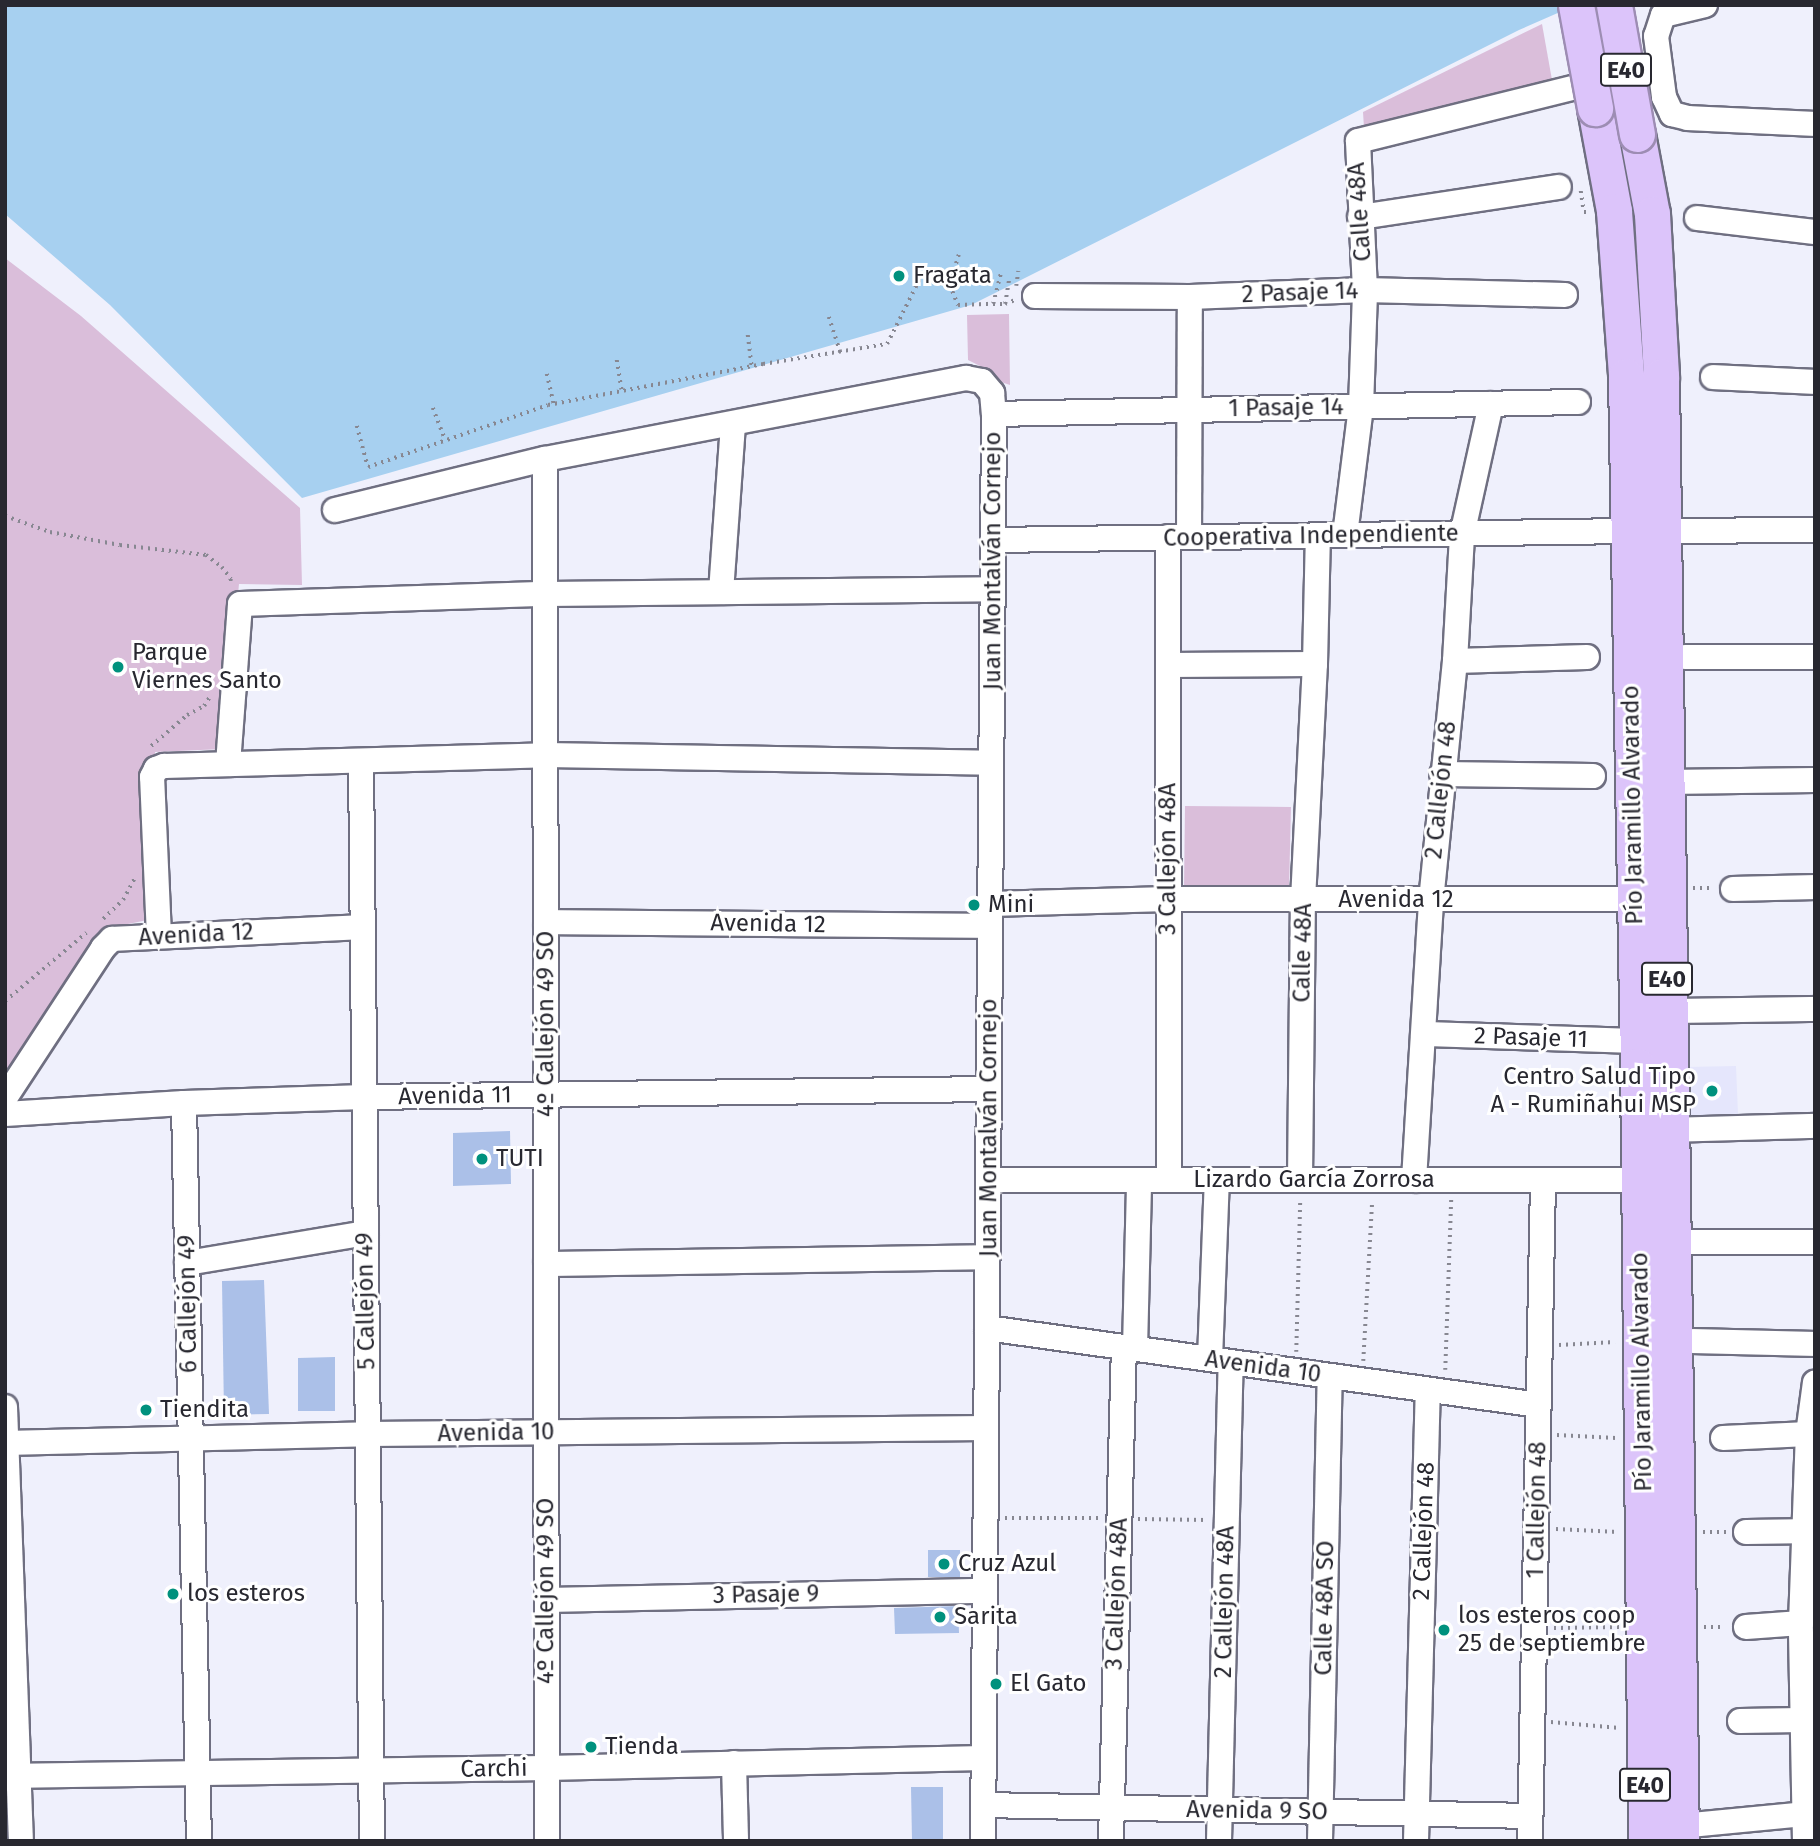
<!DOCTYPE html>
<html>
<head>
<meta charset="utf-8">
<style>
  body { margin:0 }
  #map { position:relative; width:1820px; height:1846px; overflow:hidden; background:#eff0fc; font-family:"Fira Sans",sans-serif }
  div>[style] { position:absolute }
  [style*='--x'] { left:calc(var(--x)*1px); top:calc(var(--y)*1px); width:calc(var(--w)*1px); rotate:calc(var(--a)*1deg) }
  .built>* { inset:0; background:#e5e6fc }
  .green>* { inset:0; background:#dabeda }
  .water>* { inset:0; background:#a7d0f0 }
  .building>* { inset:0; background:#abc0e8 }
  .path>* { height:3.5px; margin-top:-1.75px; transform-origin:0; background:repeating-linear-gradient(90deg,#878791 0 2px,transparent 0 7px) }
  .roads { filter:drop-shadow(2px 0 #6f6f81) drop-shadow(-2px 0 #6f6f81) drop-shadow(0 2px #6f6f81) drop-shadow(0 -2px #6f6f81) }
  .minor>* { height:24px; margin:-12px; padding:0 12px; transform-origin:12px; border-radius:12px; background:#fff }
  .highway>* { height:35px; margin:-17.5px; padding:0 17.5px; transform-origin:17.5px; border-radius:17.5px; background:#dcc4fa }
  .bridges { filter:drop-shadow(2px 0 #9d8db3) drop-shadow(-2px 0 #9d8db3) drop-shadow(0 2px #9d8db3) drop-shadow(0 -2px #9d8db3) }
  .highway-bridge>* { height:35px; margin:-17.5px; padding:0 17.5px; transform-origin:17.5px; border-radius:17.5px; background:#dcc4fa }
  .dots>* { width:19px; height:19px; translate:-50% -50%; box-sizing:border-box; border:4px solid #fff; border-radius:50% }
  span { translate:-50% -50%; white-space:nowrap; text-align:center; line-height:1.15; -webkit-text-stroke:6px #fff; paint-order:stroke }
  .shield-label span { padding:2px 5px; background:#fff; border:2px solid; border-radius:5px; -webkit-text-stroke-width:0 }
  .shield-label { font-size:23px; color:#282830; font-weight:700 }
  .street-label { font-size:24px; color:#282830 }
  .poi-label { font-size:24px; color:#282830 }
  .left { translate:0 -50%; text-align:left }
  .right { translate:-100% -50%; text-align:right }
  .frame { position:absolute; inset:0; border:7px solid #282830; pointer-events:none }
</style>
</head>
<body>
<div id="map">
  <div class="built">
    <div style="clip-path:polygon(1736px 1066px,1738px 1114px,1687px 1116px,1686px 1067px)"></div>
  </div>
  <div class="green">
    <div style="clip-path:polygon(1542px 24px,1552px 80px,1364px 128px,1363px 112px)"></div>
    <div style="clip-path:polygon(5px 258px,81px 316px,300px 508px,302px 585px,239px 584px,223px 749px,155px 752px,157px 918px,104px 929px,5px 1073px)"></div>
    <div style="clip-path:polygon(1009px 314px,1010px 385px,1001px 382px,992px 372px,968px 360px,967px 315px)"></div>
    <div style="clip-path:polygon(1185px 806px,1291px 807px,1289px 889px,1184px 889px)"></div>
  </div>
  <div class="water">
    <div style="clip-path:polygon(5px 5px,1576px 5px,1519px 30px,971px 305px,302px 498px,110px 305px,5px 214px)"></div>
  </div>
  <div class="building">
    <div style="clip-path:polygon(510px 1131px,511px 1184px,453px 1186px,453px 1133px)"></div>
    <div style="clip-path:polygon(264px 1280px,269px 1414px,224px 1415px,222px 1281px)"></div>
    <div style="clip-path:polygon(335px 1357px,335px 1411px,298px 1411px,298px 1358px)"></div>
    <div style="clip-path:polygon(928px 1550px,960px 1550px,960px 1577px,928px 1577px)"></div>
    <div style="clip-path:polygon(958px 1606px,959px 1633px,895px 1634px,894px 1608px)"></div>
    <div style="clip-path:polygon(911px 1787px,943px 1787px,943px 1841px,912px 1841px)"></div>
  </div>
  <div class="path">
    <div style="--x:1581;--y:191;--w:21;--a:82"></div>
    <div style="--x:1584;--y:212;--w:3;--a:0"></div>
    <div style="--x:959;--y:255;--w:31;--a:107"></div>
    <div style="--x:950;--y:285;--w:22;--a:68"></div>
    <div style="--x:958;--y:305;--w:35;--a:-2"></div>
    <div style="--x:993;--y:304;--w:32;--a:-76"></div>
    <div style="--x:1016;--y:286;--w:15;--a:-82"></div>
    <div style="--x:993;--y:304;--w:12;--a:0"></div>
    <div style="--x:1005;--y:304;--w:26;--a:-81"></div>
    <div style="--x:1005;--y:304;--w:11;--a:-22"></div>
    <div style="--x:829;--y:317;--w:38;--a:72"></div>
    <div style="--x:748;--y:335;--w:31;--a:83"></div>
    <div style="--x:617;--y:360;--w:30;--a:81"></div>
    <div style="--x:547;--y:374;--w:31;--a:77"></div>
    <div style="--x:433;--y:408;--w:34;--a:69"></div>
    <div style="--x:357;--y:426;--w:42;--a:75"></div>
    <div style="--x:368;--y:467;--w:190;--a:-19"></div>
    <div style="--x:548;--y:405;--w:219;--a:-10.8"></div>
    <div style="--x:763;--y:364;--w:126;--a:-9.2"></div>
    <div style="--x:887;--y:344;--w:72;--a:-63.4"></div>
    <div style="--x:919;--y:280;--w:31;--a:9"></div>
    <div style="--x:5;--y:516;--w:48;--a:19.6"></div>
    <div style="--x:50;--y:532;--w:71;--a:10.5"></div>
    <div style="--x:120;--y:545;--w:87;--a:6.6"></div>
    <div style="--x:206;--y:555;--w:20;--a:37"></div>
    <div style="--x:222;--y:567;--w:15;--a:53"></div>
    <div style="--x:231;--y:579;--w:6;--a:99"></div>
    <div style="--x:151;--y:746;--w:48;--a:-40.7"></div>
    <div style="--x:187;--y:715;--w:19;--a:-28"></div>
    <div style="--x:204;--y:706;--w:13;--a:-58"></div>
    <div style="--x:1693;--y:888;--w:20;--a:0"></div>
    <div style="--x:103;--y:919;--w:28;--a:-44"></div>
    <div style="--x:123;--y:900;--w:24;--a:-62"></div>
    <div style="--x:5;--y:1001;--w:106;--a:-40"></div>
    <div style="--x:1559;--y:1345;--w:56;--a:-3.1"></div>
    <div style="--x:1296;--y:1352;--w:153;--a:-88.5"></div>
    <div style="--x:1363;--y:1361;--w:160;--a:-86.8"></div>
    <div style="--x:1445;--y:1370;--w:171;--a:-88"></div>
    <div style="--x:1557;--y:1435;--w:59;--a:2.9"></div>
    <div style="--x:1005;--y:1518;--w:94;--a:0"></div>
    <div style="--x:1138;--y:1519;--w:69;--a:0.8"></div>
    <div style="--x:1556;--y:1529;--w:62;--a:2.8"></div>
    <div style="--x:1703;--y:1532;--w:24;--a:0"></div>
    <div style="--x:1704;--y:1627;--w:21;--a:0"></div>
    <div style="--x:1554;--y:1628;--w:66;--a:-0.9"></div>
    <div style="--x:1551;--y:1722;--w:69;--a:5"></div>
  </div>
  <div class="roads">
    <div class="minor">
      <div style="--x:1705;--y:5;--w:43;--a:166.6"></div>
      <div style="--x:1663;--y:15;--w:22;--a:108"></div>
      <div style="--x:1656;--y:36;--w:62;--a:82.5"></div>
      <div style="--x:1664;--y:97;--w:19;--a:65"></div>
      <div style="--x:1672;--y:114;--w:16;--a:14"></div>
      <div style="--x:1688;--y:118;--w:127;--a:2.7"></div>
      <div style="--x:1360;--y:217;--w:201;--a:-8.6"></div>
      <div style="--x:1697;--y:218;--w:119;--a:6.8"></div>
      <div style="--x:1035;--y:296;--w:155;--a:0.4"></div>
      <div style="--x:1190;--y:297;--w:175;--a:-2.3"></div>
      <div style="--x:1365;--y:290;--w:200;--a:1.4"></div>
      <div style="--x:1713;--y:377;--w:102;--a:2.8"></div>
      <div style="--x:994;--y:414;--w:584;--a:-1.18"></div>
      <div style="--x:545;--y:459;--w:1382;--a:89.92"></div>
      <div style="--x:335;--y:510;--w:216;--a:-13.7"></div>
      <div style="--x:545;--y:459;--w:429;--a:-10.9"></div>
      <div style="--x:966;--y:378;--w:16;--a:11"></div>
      <div style="--x:982;--y:381;--w:16;--a:50"></div>
      <div style="--x:992;--y:393;--w:21;--a:85"></div>
      <div style="--x:994;--y:414;--w:1427;--a:90.44"></div>
      <div style="--x:1665;--y:531;--w:150;--a:-0.4"></div>
      <div style="--x:1345;--y:535;--w:129;--a:-82.9"></div>
      <div style="--x:1361;--y:407;--w:117;--a:-88"></div>
      <div style="--x:1365;--y:290;--w:149;--a:-92.7"></div>
      <div style="--x:1358;--y:141;--w:309;--a:-13.9"></div>
      <div style="--x:1168;--y:537;--w:643;--a:89.91"></div>
      <div style="--x:1189;--y:537;--w:240;--a:-89.8"></div>
      <div style="--x:993;--y:540;--w:636;--a:-0.81"></div>
      <div style="--x:721;--y:592;--w:167;--a:-85.9"></div>
      <div style="--x:1685;--y:657;--w:130;--a:0"></div>
      <div style="--x:1455;--y:661;--w:132;--a:-1.7"></div>
      <div style="--x:1168;--y:665;--w:147;--a:-0.4"></div>
      <div style="--x:361;--y:761;--w:1080;--a:89.42"></div>
      <div style="--x:228;--y:764;--w:160;--a:-85.7"></div>
      <div style="--x:240;--y:604;--w:306;--a:-1.9"></div>
      <div style="--x:546;--y:594;--w:447;--a:-0.6"></div>
      <div style="--x:1442;--y:774;--w:151;--a:0.8"></div>
      <div style="--x:1666;--y:782;--w:149;--a:-0.8"></div>
      <div style="--x:1733;--y:889;--w:82;--a:-1.4"></div>
      <div style="--x:990;--y:904;--w:178;--a:-1.6"></div>
      <div style="--x:1168;--y:899;--w:466;--a:0"></div>
      <div style="--x:546;--y:922;--w:444;--a:0.5"></div>
      <div style="--x:159;--y:936;--w:159;--a:-92.5"></div>
      <div style="--x:152;--y:777;--w:9;--a:-63"></div>
      <div style="--x:156;--y:769;--w:9;--a:-21"></div>
      <div style="--x:164;--y:766;--w:382;--a:-1.6"></div>
      <div style="--x:546;--y:755;--w:445;--a:1"></div>
      <div style="--x:1668;--y:1011;--w:147;--a:-0.8"></div>
      <div style="--x:1424;--y:1034;--w:214;--a:1.9"></div>
      <div style="--x:5;--y:1098;--w:179;--a:-56.8"></div>
      <div style="--x:103;--y:948;--w:13;--a:-45"></div>
      <div style="--x:112;--y:939;--w:251;--a:-2.7"></div>
      <div style="--x:184;--y:1103;--w:738;--a:88.84"></div>
      <div style="--x:5;--y:1114;--w:179;--a:-3.5"></div>
      <div style="--x:184;--y:1103;--w:180;--a:-1.9"></div>
      <div style="--x:364;--y:1097;--w:625;--a:-0.73"></div>
      <div style="--x:1670;--y:1130;--w:145;--a:-1.6"></div>
      <div style="--x:988;--y:1180;--w:652;--a:0"></div>
      <div style="--x:1300;--y:1180;--w:280;--a:-89.4"></div>
      <div style="--x:1303;--y:900;--w:236;--a:-87.1"></div>
      <div style="--x:1315;--y:664;--w:129;--a:-88.7"></div>
      <div style="--x:1414;--y:1180;--w:280;--a:-86.5"></div>
      <div style="--x:1431;--y:901;--w:241;--a:-84.3"></div>
      <div style="--x:1455;--y:661;--w:126;--a:-86.8"></div>
      <div style="--x:1462;--y:535;--w:134;--a:-77.5"></div>
      <div style="--x:1672;--y:1242;--w:143;--a:0"></div>
      <div style="--x:187;--y:1263;--w:181;--a:-9.5"></div>
      <div style="--x:546;--y:1264;--w:441;--a:-0.9"></div>
      <div style="--x:987;--y:1328;--w:557;--a:7.94"></div>
      <div style="--x:1693;--y:1341;--w:122;--a:1.4"></div>
      <div style="--x:1135;--y:1349;--w:169;--a:-88.6"></div>
      <div style="--x:1210;--y:1359;--w:179;--a:-87.8"></div>
      <div style="--x:5;--y:1407;--w:434;--a:87.9"></div>
      <div style="--x:1723;--y:1438;--w:85;--a:-2.7"></div>
      <div style="--x:5;--y:1443;--w:363;--a:-1.4"></div>
      <div style="--x:368;--y:1434;--w:618;--a:-0.56"></div>
      <div style="--x:1746;--y:1532;--w:69;--a:-0.8"></div>
      <div style="--x:547;--y:1600;--w:438;--a:-1.2"></div>
      <div style="--x:1746;--y:1627;--w:55;--a:-4.2"></div>
      <div style="--x:1740;--y:1721;--w:61;--a:-0.9"></div>
      <div style="--x:734;--y:1763;--w:78;--a:88.5"></div>
      <div style="--x:5;--y:1776;--w:541;--a:-0.85"></div>
      <div style="--x:546;--y:1768;--w:437;--a:-1.3"></div>
      <div style="--x:983;--y:1805;--w:547;--a:1.15"></div>
      <div style="--x:1681;--y:1826;--w:135;--a:-5.5"></div>
      <div style="--x:1111;--y:1841;--w:494;--a:-88.5"></div>
      <div style="--x:1219;--y:1841;--w:479;--a:-88.6"></div>
      <div style="--x:1320;--y:1841;--w:465;--a:-88.8"></div>
      <div style="--x:1416;--y:1841;--w:451;--a:-88.5"></div>
      <div style="--x:1530;--y:1841;--w:661;--a:-88.87"></div>
      <div style="--x:1805;--y:1841;--w:218;--a:-91.1"></div>
      <div style="--x:1801;--y:1623;--w:189;--a:-87.9"></div>
      <div style="--x:1808;--y:1434;--w:52;--a:-82.3"></div>
    </div>
    <div class="highway">
      <div style="--x:1595;--y:108;--w:105;--a:79.5"></div>
      <div style="--x:1614;--y:211;--w:165;--a:85.8"></div>
      <div style="--x:1626;--y:376;--w:690;--a:89"></div>
      <div style="--x:1638;--y:1066;--w:775;--a:89.41"></div>
      <div style="--x:1637;--y:134;--w:81;--a:79.4"></div>
      <div style="--x:1652;--y:214;--w:162;--a:86.8"></div>
      <div style="--x:1661;--y:376;--w:1465;--a:89.22"></div>
    </div>
  </div>
  <div class="bridges">
    <div class="highway-bridge">
      <div style="--x:1576;--y:5;--w:105;--a:79.5"></div>
      <div style="--x:1614;--y:5;--w:131;--a:79.9"></div>
    </div>
  </div>
  <div class="dots">
    <div style="left:899px;top:276px;background:#00917d"></div>
    <div style="left:118px;top:667px;background:#00917d"></div>
    <div style="left:974px;top:905px;background:#00917d"></div>
    <div style="left:1712px;top:1091px;background:#00917d"></div>
    <div style="left:482px;top:1159px;background:#00917d"></div>
    <div style="left:146px;top:1410px;background:#00917d"></div>
    <div style="left:944px;top:1564px;background:#00917d"></div>
    <div style="left:173px;top:1594px;background:#00917d"></div>
    <div style="left:940px;top:1617px;background:#00917d"></div>
    <div style="left:1444px;top:1630px;background:#00917d"></div>
    <div style="left:996px;top:1684px;background:#00917d"></div>
    <div style="left:591px;top:1747px;background:#00917d"></div>
  </div>
  <div class="shield-label">
    <span style="left:1626px;top:70px">E40</span>
    <span style="left:1667px;top:979px">E40</span>
    <span style="left:1645px;top:1785px">E40</span>
  </div>
  <div class="street-label">
    <span style="left:1360px;top:212px;rotate:-94deg">Calle 48A</span>
    <span style="left:1300px;top:293px;rotate:-2deg">2 Pasaje 14</span>
    <span style="left:1286px;top:408px;rotate:-1deg">1 Pasaje 14</span>
    <span style="left:1311px;top:536px;rotate:-1deg">Cooperativa Independiente</span>
    <span style="left:993px;top:561px;rotate:-90deg">Juan Montalván Cornejo</span>
    <span style="left:1441px;top:790px;rotate:-84deg">2 Callejón 48</span>
    <span style="left:1633px;top:805px;rotate:-91deg">Pío Jaramillo Alvarado</span>
    <span style="left:1168px;top:859px;rotate:-90deg">3 Callejón 48A</span>
    <span style="left:1396px;top:900px">Avenida 12</span>
    <span style="left:768px;top:924px;rotate:1deg">Avenida 12</span>
    <span style="left:196px;top:935px;rotate:-3deg">Avenida 12</span>
    <span style="left:1303px;top:953px;rotate:-89deg">Calle 48A</span>
    <span style="left:546px;top:1024px;rotate:-90deg">4º Callejón 49 SO</span>
    <span style="left:1531px;top:1038px;rotate:2deg">2 Pasaje 11</span>
    <span style="left:455px;top:1096px;rotate:-1deg">Avenida 11</span>
    <span style="left:989px;top:1128px;rotate:-90deg">Juan Montalván Cornejo</span>
    <span style="left:1314px;top:1180px">Lizardo García Zorrosa</span>
    <span style="left:366px;top:1301px;rotate:-91deg">5 Callejón 49</span>
    <span style="left:188px;top:1304px;rotate:-91deg">6 Callejón 49</span>
    <span style="left:1263px;top:1367px;rotate:8deg">Avenida 10</span>
    <span style="left:1642px;top:1372px;rotate:-91deg">Pío Jaramillo Alvarado</span>
    <span style="left:496px;top:1433px;rotate:-1deg">Avenida 10</span>
    <span style="left:1537px;top:1510px;rotate:-89deg">1 Callejón 48</span>
    <span style="left:1424px;top:1531px;rotate:-88deg">2 Callejón 48</span>
    <span style="left:546px;top:1591px;rotate:-90deg">4º Callejón 49 SO</span>
    <span style="left:1117px;top:1594px;rotate:-88deg">3 Callejón 48A</span>
    <span style="left:766px;top:1595px;rotate:-1deg">3 Pasaje 9</span>
    <span style="left:1225px;top:1602px;rotate:-89deg">2 Callejón 48A</span>
    <span style="left:1325px;top:1608px;rotate:-89deg">Calle 48A SO</span>
    <span style="left:494px;top:1769px;rotate:-1deg">Carchi</span>
    <span style="left:1257px;top:1811px;rotate:1deg">Avenida 9 SO</span>
  </div>
  <div class="poi-label">
    <span class="left" style="left:913px;top:276px">Fragata</span>
    <span class="left" style="left:132px;top:667px">Parque<br>Viernes Santo</span>
    <span class="left" style="left:988px;top:905px">Mini</span>
    <span class="right" style="left:1696px;top:1091px">Centro Salud Tipo<br>A - Rumiñahui MSP</span>
    <span class="left" style="left:496px;top:1159px">TUTI</span>
    <span class="left" style="left:160px;top:1410px">Tiendita</span>
    <span class="left" style="left:958px;top:1564px">Cruz Azul</span>
    <span class="left" style="left:187px;top:1594px">los esteros</span>
    <span class="left" style="left:1458px;top:1630px">los esteros coop<br>25 de septiembre</span>
    <span class="left" style="left:954px;top:1617px">Sarita</span>
    <span class="left" style="left:1010px;top:1684px">El Gato</span>
    <span class="left" style="left:605px;top:1747px">Tienda</span>
  </div>
  <div class="frame"></div>
</div>
</body>
</html>
